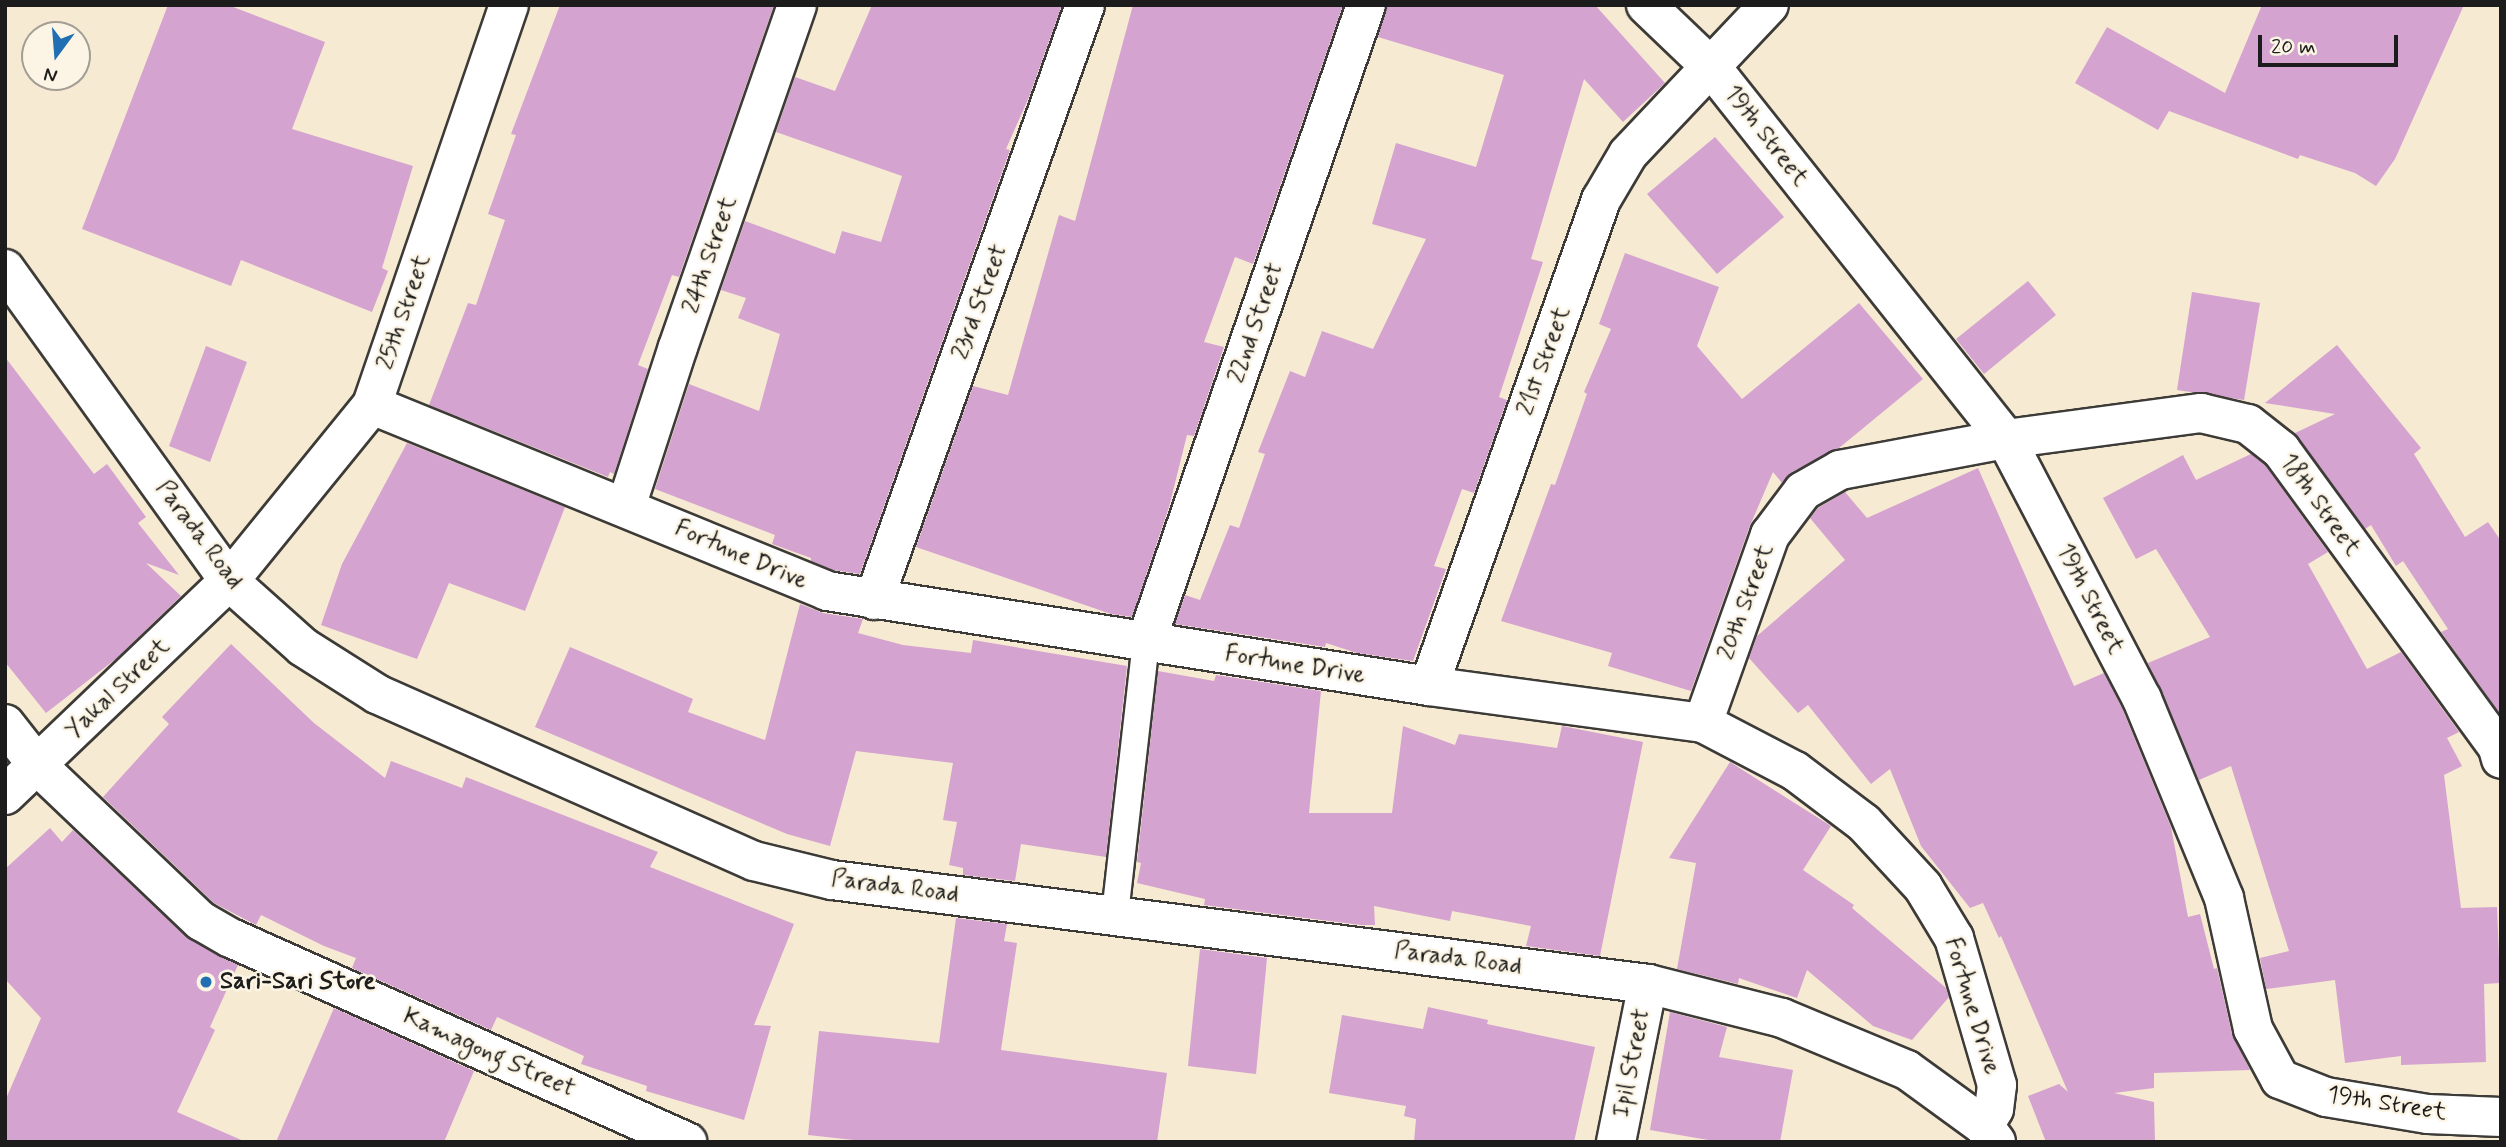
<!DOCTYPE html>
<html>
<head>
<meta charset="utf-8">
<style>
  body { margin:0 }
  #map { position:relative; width:2506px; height:1147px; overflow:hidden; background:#f6ead2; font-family:Mynerve,sans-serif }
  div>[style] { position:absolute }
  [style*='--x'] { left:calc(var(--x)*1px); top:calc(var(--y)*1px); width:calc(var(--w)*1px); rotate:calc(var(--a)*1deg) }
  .building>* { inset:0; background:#d4a3d0 }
  .roads { filter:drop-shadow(2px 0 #3d3b37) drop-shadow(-2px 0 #3d3b37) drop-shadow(0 2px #3d3b37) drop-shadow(0 -2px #3d3b37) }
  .service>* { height:26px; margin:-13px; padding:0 13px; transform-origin:13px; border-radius:13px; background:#fff }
  .minor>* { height:38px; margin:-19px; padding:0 19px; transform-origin:19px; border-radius:19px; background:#fff }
  .tertiary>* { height:38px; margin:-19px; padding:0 19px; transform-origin:19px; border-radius:19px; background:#fff }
  .dots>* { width:19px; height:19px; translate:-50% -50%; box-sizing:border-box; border:4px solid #fcf5e5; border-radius:50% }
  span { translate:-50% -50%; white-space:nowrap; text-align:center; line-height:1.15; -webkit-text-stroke:5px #fcf5e5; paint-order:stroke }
  .street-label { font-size:24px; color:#1c1c1c }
  .poi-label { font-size:24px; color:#1c1c1c; font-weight:700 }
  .left { translate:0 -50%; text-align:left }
  .frame { position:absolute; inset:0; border:7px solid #1c1c1c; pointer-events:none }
  .north { position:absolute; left:21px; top:21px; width:70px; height:70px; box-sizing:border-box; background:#fcf5e5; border:2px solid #a29e95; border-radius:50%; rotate:196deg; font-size:19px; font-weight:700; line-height:28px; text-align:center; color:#1c1c1c }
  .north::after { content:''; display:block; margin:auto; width:24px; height:32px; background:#1f6fb2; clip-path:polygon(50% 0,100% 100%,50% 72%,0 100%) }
  .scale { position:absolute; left:2258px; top:35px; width:140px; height:32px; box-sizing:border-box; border:4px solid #1c1c1c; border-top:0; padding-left:9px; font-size:21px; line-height:24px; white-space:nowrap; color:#1c1c1c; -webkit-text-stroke:5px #fcf5e5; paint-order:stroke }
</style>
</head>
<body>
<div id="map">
  <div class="building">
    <div style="clip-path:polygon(168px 5px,228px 5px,325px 42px,292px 129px,413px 166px,382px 268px,388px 271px,372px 312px,241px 260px,231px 286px,82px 229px)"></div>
    <div style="clip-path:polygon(560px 5px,774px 5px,679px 277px,672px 275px,638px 365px,648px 369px,614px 474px,610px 472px,608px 477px,429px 405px,468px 303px,476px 305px,505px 220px,488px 214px,516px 135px,511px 134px)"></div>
    <div style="clip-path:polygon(872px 5px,1062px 5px,1029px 97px,1006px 149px,1010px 150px,860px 574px,833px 570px,811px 561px,811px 558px,772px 544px,775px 535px,655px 489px,689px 384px,759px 411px,780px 334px,738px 318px,746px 298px,721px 290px,745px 221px,835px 254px,842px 231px,881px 242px,902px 176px,776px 132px,795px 77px,835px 91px)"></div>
    <div style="clip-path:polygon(1133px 5px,1343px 5px,1253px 264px,1235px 257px,1204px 342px,1224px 347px,1194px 436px,1187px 435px,1169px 507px,1132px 617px,1111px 614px,916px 547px,973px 386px,1008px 395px,1059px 215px,1075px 221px)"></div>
    <div style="clip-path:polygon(1387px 5px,1595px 5px,1665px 83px,1623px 122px,1584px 79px,1531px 259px,1543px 262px,1499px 397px,1507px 400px,1474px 493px,1462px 489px,1434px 566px,1446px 569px,1413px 661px,1357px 653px,1326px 643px,1325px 647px,1175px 624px,1185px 595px,1200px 600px,1230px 525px,1239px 528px,1265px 454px,1258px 452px,1290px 371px,1305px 377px,1322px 331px,1373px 349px,1426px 239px,1372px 224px,1396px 143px,1476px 167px,1504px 75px,1378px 37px)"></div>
    <div style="clip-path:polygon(2262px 5px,2464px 5px,2395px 159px,2376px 186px,2355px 173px,2300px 155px,2298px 159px,2169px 111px,2158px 130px,2075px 83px,2107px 27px,2225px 93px)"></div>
    <div style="clip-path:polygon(1715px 137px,1784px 217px,1717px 274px,1647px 194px)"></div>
    <div style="clip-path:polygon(1625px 253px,1719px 287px,1697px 346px,1742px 399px,1859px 303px,1923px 379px,1839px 448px,1792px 472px,1782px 483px,1773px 472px,1749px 528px,1691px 691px,1608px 666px,1612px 653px,1501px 621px,1551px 484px,1555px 485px,1587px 394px,1584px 392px,1611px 329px,1599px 324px)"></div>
    <div style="clip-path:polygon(2028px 281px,2056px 315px,1984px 374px,1956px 339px)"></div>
    <div style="clip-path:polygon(2192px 292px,2260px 303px,2244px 400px,2177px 390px)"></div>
    <div style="clip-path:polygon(2337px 345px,2421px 448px,2414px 454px,2465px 537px,2488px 522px,2501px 541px,2500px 714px,2441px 632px,2448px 629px,2403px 561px,2396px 566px,2371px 525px,2365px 529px,2295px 433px,2335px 414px,2265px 403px)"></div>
    <div style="clip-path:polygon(206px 346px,247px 362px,210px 462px,169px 446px)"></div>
    <div style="clip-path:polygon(5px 357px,94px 474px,107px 464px,146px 517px,138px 523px,179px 575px,146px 563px,181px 596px,117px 658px,46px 713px,5px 662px)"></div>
    <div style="clip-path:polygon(407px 443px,565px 507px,525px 611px,449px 583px,417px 659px,321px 625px,342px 564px)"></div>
    <div style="clip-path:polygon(2251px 454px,2265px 465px,2328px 552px,2308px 564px,2367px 669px,2401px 652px,2459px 732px,2447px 738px,2462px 766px,2444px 775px,2461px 908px,2497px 907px,2500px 983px,2484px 984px,2486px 1062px,2401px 1065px,2401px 1056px,2345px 1063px,2335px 980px,2266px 989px,2260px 958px,2289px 951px,2231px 766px,2199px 780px,2148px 663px,2210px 637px,2156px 549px,2136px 559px,2103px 498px,2183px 455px,2196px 480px)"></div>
    <div style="clip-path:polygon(1978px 468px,2074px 686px,2104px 673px,2122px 708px,2171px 827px,2188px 917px,2200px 914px,2214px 969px,2217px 968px,2232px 1034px,2250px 1070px,2154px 1073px,2154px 1088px,2114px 1093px,2154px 1102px,2155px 1142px,2046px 1142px,2028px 1096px,2059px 1084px,2068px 1092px,2001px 936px,1999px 938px,1983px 903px,1970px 908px,1921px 846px,1890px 769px,1871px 784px,1808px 705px,1798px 713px,1749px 658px,1757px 636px,1845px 560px,1810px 518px,1818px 508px,1845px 492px,1867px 518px)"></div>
    <div style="clip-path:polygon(800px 604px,823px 613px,863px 619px,858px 633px,903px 645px,971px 653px,973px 640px,1127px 666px,1106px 857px,1021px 844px,1015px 881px,963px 875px,963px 868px,949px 865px,957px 822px,943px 820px,953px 763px,856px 751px,830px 846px,787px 834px,535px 727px,570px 647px,693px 699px,688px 712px,765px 740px)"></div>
    <div style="clip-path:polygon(231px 644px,314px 723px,385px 778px,391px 761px,462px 788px,466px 777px,658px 852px,650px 867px,794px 924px,754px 1025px,771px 1026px,744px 1120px,646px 1091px,647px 1086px,581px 1064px,584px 1056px,497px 1017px,491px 1030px,352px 968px,356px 958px,324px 946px,261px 915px,256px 925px,214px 903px,103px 797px,169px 724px,162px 717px)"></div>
    <div style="clip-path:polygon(1158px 671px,1214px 681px,1216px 675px,1321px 691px,1309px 813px,1392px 813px,1403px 726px,1455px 745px,1459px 734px,1557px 748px,1562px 726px,1643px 742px,1600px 956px,1526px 946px,1531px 926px,1452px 911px,1450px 921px,1374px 906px,1375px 925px,1361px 925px,1204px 905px,1205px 899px,1137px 883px,1141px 863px,1137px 862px)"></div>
    <div style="clip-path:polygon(1730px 762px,1831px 826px,1803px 870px,1854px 905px,1852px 908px,1946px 988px,1949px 997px,1912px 1040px,1873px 1026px,1807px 970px,1797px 998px,1739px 978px,1738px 984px,1677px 969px,1696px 863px,1669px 858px)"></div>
    <div style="clip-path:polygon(50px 828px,62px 842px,73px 830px,186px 937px,238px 965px,210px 1027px,215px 1030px,177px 1112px,246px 1142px,5px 1142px,5px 1101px,41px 1018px,5px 979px,5px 869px)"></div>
    <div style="clip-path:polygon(956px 918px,1007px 924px,1004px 941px,1017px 943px,1001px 1050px,1167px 1073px,1157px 1142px,872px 1142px,808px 1135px,819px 1031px,939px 1043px)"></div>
    <div style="clip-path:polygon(1200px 949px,1267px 958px,1256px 1074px,1188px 1066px)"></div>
    <div style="clip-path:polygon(1428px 1007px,1488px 1020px,1487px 1024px,1595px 1047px,1574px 1142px,1414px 1142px,1416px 1119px,1404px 1116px,1406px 1106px,1329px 1093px,1342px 1015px,1423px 1029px)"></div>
    <div style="clip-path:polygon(334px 1008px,474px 1071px,444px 1142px,276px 1142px)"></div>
    <div style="clip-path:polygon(1670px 1012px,1727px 1027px,1719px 1057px,1793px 1070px,1780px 1142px,1720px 1142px,1650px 1130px)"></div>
  </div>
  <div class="roads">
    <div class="service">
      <div style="--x:1115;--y:914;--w:274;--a:-83.5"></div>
    </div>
    <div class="minor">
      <div style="--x:1646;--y:5;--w:91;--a:43.7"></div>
      <div style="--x:1712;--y:68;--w:473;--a:51.6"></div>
      <div style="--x:2006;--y:439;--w:293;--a:62.4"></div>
      <div style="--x:2142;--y:699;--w:215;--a:67.6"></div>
      <div style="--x:2224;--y:898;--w:134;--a:77.5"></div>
      <div style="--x:2253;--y:1029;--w:57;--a:61.6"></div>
      <div style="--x:2280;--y:1079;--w:49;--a:21.4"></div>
      <div style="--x:2326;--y:1097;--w:103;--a:9.5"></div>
      <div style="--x:2428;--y:1114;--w:73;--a:2.4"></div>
      <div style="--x:372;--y:405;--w:492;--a:22.2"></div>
      <div style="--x:827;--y:591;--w:609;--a:8.97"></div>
      <div style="--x:1429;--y:686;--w:276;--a:7.7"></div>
      <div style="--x:1703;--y:723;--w:104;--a:27.6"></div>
      <div style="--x:1795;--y:771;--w:86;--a:37"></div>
      <div style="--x:1864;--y:823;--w:87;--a:47.3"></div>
      <div style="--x:1923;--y:887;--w:60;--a:58.7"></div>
      <div style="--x:1954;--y:938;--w:153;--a:73.7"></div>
      <div style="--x:1997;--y:1085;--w:24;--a:97"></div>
      <div style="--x:1994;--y:1109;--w:20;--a:120"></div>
      <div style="--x:626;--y:507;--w:168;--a:-72"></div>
      <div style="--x:678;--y:347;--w:362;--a:-70.8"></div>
      <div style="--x:229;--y:581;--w:227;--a:-50.9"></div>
      <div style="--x:372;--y:405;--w:423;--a:-71.1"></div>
      <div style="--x:874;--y:600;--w:631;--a:-70.47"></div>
      <div style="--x:1146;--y:642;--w:674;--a:-70.95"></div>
      <div style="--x:1429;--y:686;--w:516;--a:-70.51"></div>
      <div style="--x:1601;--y:200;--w:53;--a:-59.6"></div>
      <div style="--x:1628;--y:154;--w:205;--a:-46.6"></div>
      <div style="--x:1703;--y:723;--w:200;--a:-70.4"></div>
      <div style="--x:1770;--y:535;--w:55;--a:-53.1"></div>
      <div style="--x:1803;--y:491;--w:43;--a:-29.6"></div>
      <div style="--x:1840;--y:470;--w:169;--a:-10.6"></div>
      <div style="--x:2006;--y:439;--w:197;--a:-7.6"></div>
      <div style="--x:2201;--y:413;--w:48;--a:13.2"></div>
      <div style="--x:2248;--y:424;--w:42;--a:38.2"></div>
      <div style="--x:2281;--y:450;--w:369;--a:53.9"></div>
      <div style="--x:2498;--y:748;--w:11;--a:75"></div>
      <div style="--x:5;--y:724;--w:53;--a:51.8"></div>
      <div style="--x:38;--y:766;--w:225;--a:43.6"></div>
      <div style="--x:201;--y:921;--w:34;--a:30"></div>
      <div style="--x:231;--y:938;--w:500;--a:24.1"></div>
      <div style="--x:1616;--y:1142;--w:161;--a:-78.6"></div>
    </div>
    <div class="tertiary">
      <div style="--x:5;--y:269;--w:384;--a:54.3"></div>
      <div style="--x:229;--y:581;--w:99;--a:41.7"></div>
      <div style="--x:303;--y:647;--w:88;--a:32.4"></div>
      <div style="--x:377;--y:694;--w:412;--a:23.9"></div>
      <div style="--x:754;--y:861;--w:80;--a:13.7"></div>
      <div style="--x:832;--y:880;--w:823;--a:7.26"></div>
      <div style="--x:1648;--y:984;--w:138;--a:14.2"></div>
      <div style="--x:1782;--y:1018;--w:135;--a:22.6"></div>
      <div style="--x:1907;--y:1070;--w:95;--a:36"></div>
      <div style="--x:1984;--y:1126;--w:20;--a:53"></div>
      <div style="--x:5;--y:795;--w:310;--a:-43.7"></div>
    </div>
  </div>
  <div class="dots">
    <div style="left:206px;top:982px;background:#1f6fb2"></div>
  </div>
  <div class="street-label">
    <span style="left:1766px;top:136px;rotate:52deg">19th Street</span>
    <span style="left:710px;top:255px;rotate:-71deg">24th Street</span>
    <span style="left:980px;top:302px;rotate:-70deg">23rd Street</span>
    <span style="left:404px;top:312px;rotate:-71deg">25th Street</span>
    <span style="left:1256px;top:323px;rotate:-71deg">22nd Street</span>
    <span style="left:1544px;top:361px;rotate:-70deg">21st Street</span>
    <span style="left:2320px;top:505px;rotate:54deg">18th Street</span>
    <span style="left:199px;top:535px;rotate:53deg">Parada Road</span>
    <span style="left:741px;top:555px;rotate:23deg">Fortune Drive</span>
    <span style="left:2090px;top:599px;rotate:63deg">19th Street</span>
    <span style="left:1746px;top:602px;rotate:-70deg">20th Street</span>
    <span style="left:1295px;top:665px;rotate:9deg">Fortune Drive</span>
    <span style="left:118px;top:689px;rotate:-44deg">Yakal Street</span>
    <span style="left:895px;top:887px;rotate:7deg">Parada Road</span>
    <span style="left:1458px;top:959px;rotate:7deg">Parada Road</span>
    <span style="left:1972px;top:1006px;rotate:73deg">Fortune Drive</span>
    <span style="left:489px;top:1053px;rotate:24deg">Kamagong Street</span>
    <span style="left:1632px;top:1063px;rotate:-79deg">Ipil Street</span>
    <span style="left:2387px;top:1104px;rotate:9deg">19th Street</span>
  </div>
  <div class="poi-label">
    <span class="left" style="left:220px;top:982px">Sari-Sari Store</span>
  </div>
  <div class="frame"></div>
  <div class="north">N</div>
  <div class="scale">20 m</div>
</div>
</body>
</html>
